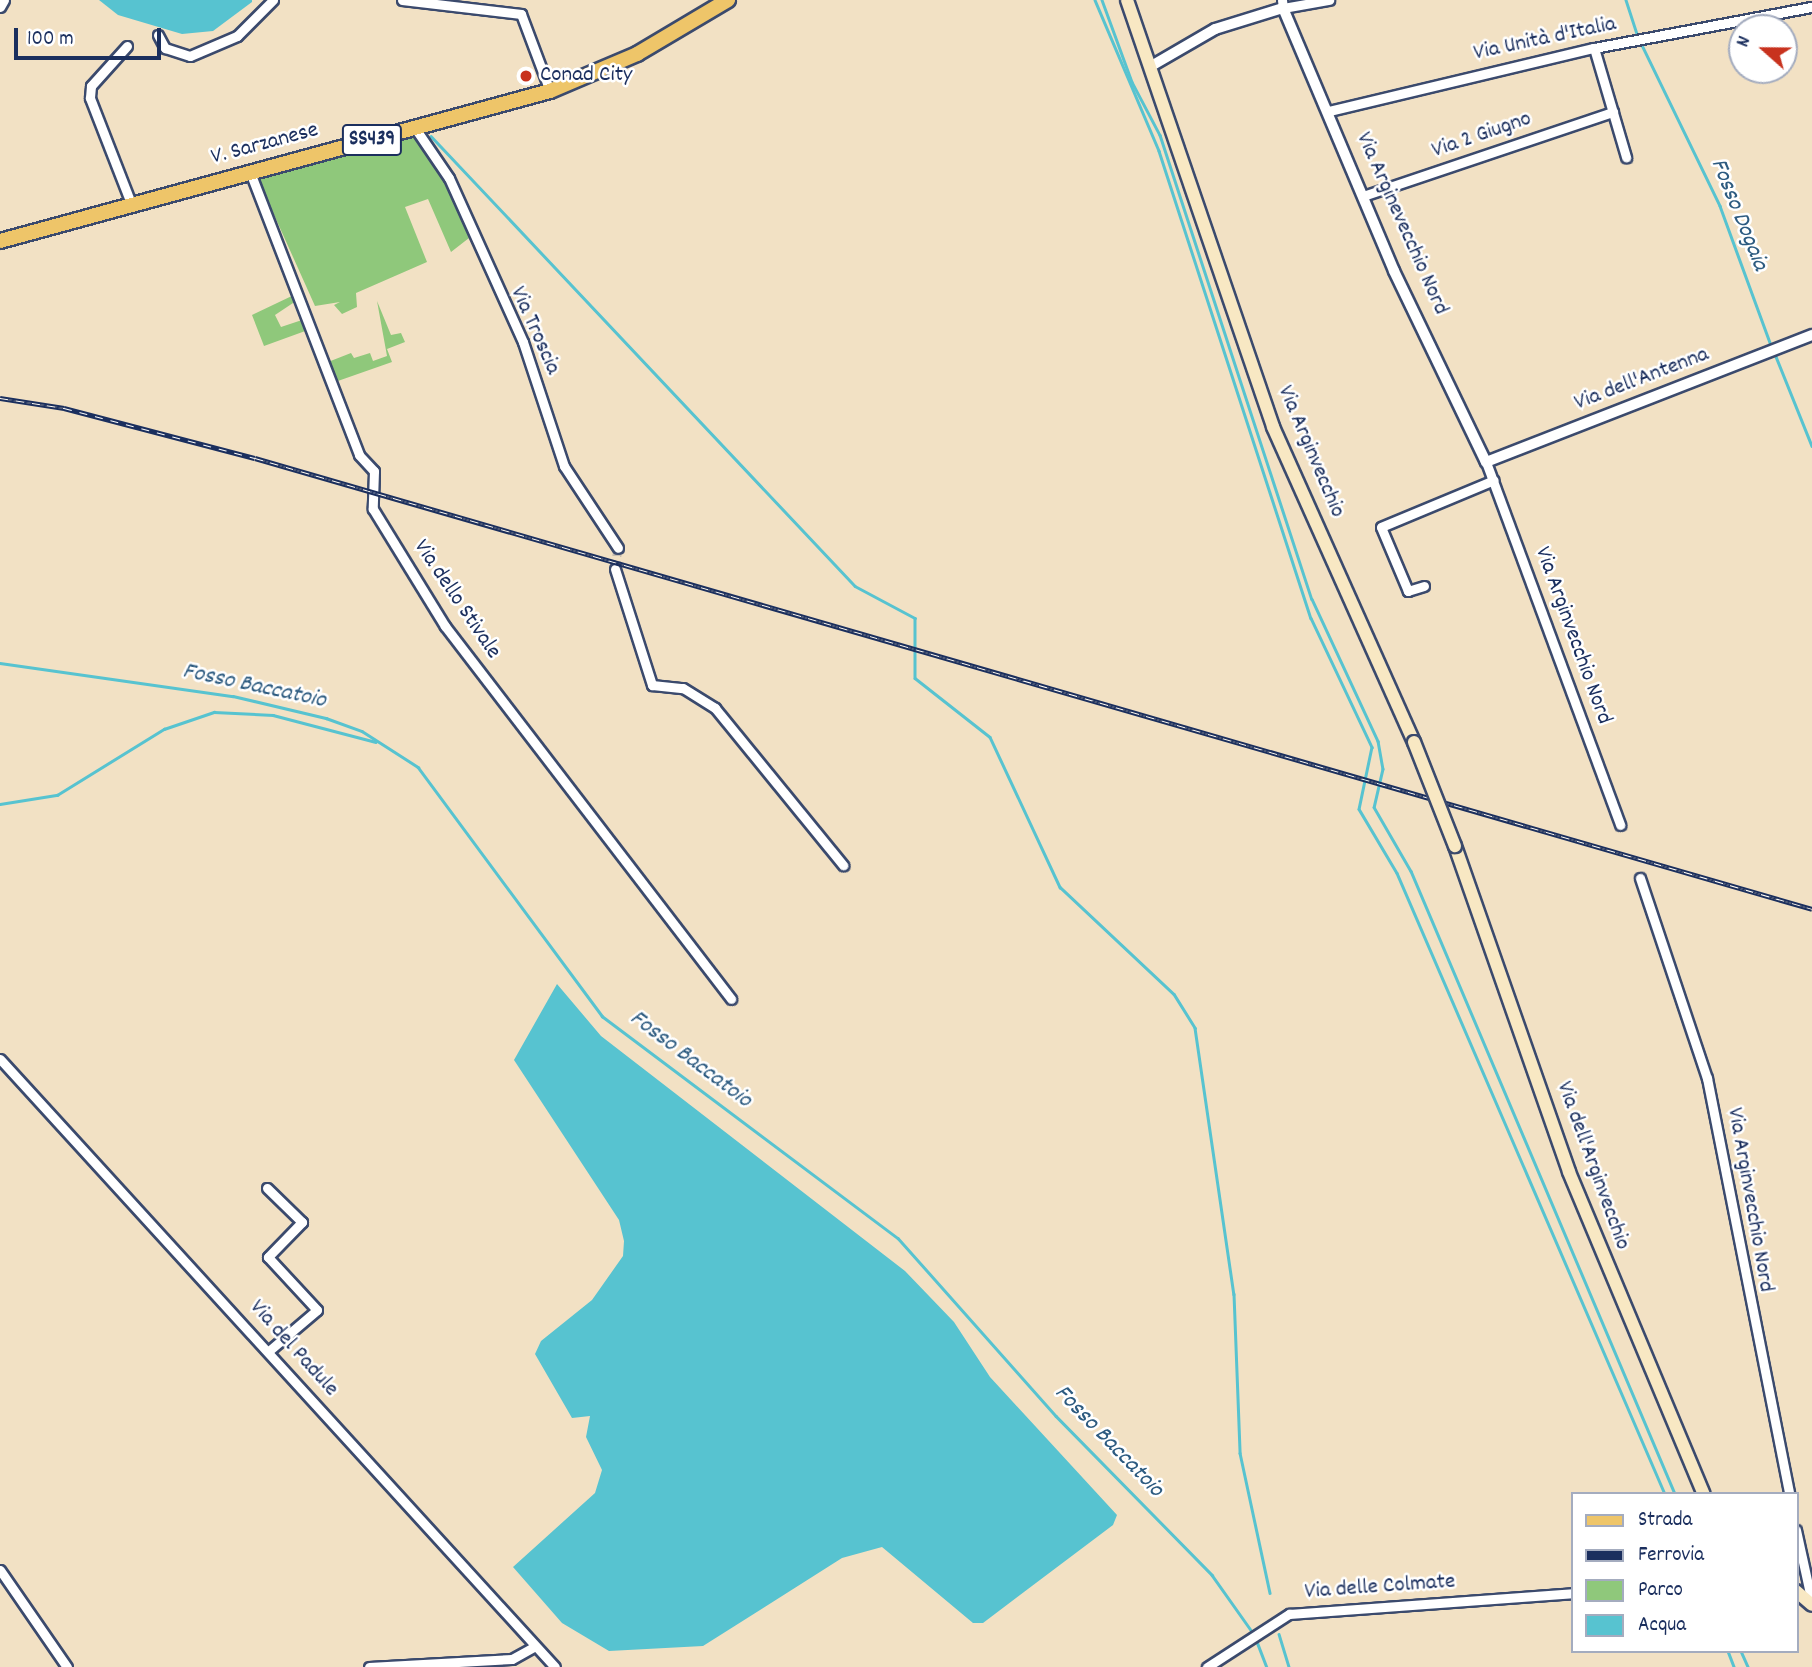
<!DOCTYPE html>
<html>
<head>
<meta charset="utf-8">
<style>
  body { margin:0 }
  #map { position:relative; width:1812px; height:1667px; overflow:hidden; background:#f2e1c4; font-family:Dekko,sans-serif }
  div>[style] { position:absolute }
  [style*='--x'] { left:calc(var(--x)*1px); top:calc(var(--y)*1px); width:calc(var(--w)*1px); rotate:calc(var(--a)*1deg) }
  .green>* { inset:0; background:#8fc87b }
  .water>* { inset:0; background:#57c3d0 }
  .stream>* { height:2.5px; margin:-1.25px; padding:0 1.25px; transform-origin:1.25px; border-radius:1.25px; background:#57c3d0 }
  .minor-tunnel>* { height:9px; margin-top:-4.5px; transform-origin:0; background:repeating-linear-gradient(90deg,#c7bdb0 0 9px,transparent 0 13.5px) }
  .roads { filter:drop-shadow(2px 0 #3b4a6d) drop-shadow(-2px 0 #3b4a6d) drop-shadow(0 2px #3b4a6d) drop-shadow(0 -2px #3b4a6d) }
  .minor>* { height:9px; margin:-4.5px; padding:0 4.5px; transform-origin:4.5px; border-radius:4.5px; background:#fff }
  .tertiary>* { height:10px; margin:-5px; padding:0 5px; transform-origin:5px; border-radius:5px; background:#fff }
  .secondary>* { height:12px; margin:-6px; padding:0 6px; transform-origin:6px; border-radius:6px; background:#f8e8c3 }
  .primary>* { height:14px; margin:-7px; padding:0 7px; transform-origin:7px; border-radius:7px; background:#eec569 }
  .rail>* { height:5px; margin-top:-2.5px; transform-origin:0; background:repeating-linear-gradient(90deg,#fff 0 8px,#1b2f5e 0 16px); box-sizing:border-box; border-block:2px solid #1b2f5e }
  .bridges { filter:drop-shadow(2px 0 #3b4a6d) drop-shadow(-2px 0 #3b4a6d) drop-shadow(0 2px #3b4a6d) drop-shadow(0 -2px #3b4a6d) }
  .secondary-bridge>* { height:12px; margin:-6px; padding:0 6px; transform-origin:6px; border-radius:6px; background:#f8e8c3 }
  .dots>* { width:19px; height:19px; translate:-50% -50%; box-sizing:border-box; border:4px solid #fff; border-radius:50% }
  span { translate:-50% -50%; white-space:nowrap; text-align:center; line-height:1.15; -webkit-text-stroke:5px #fff; paint-order:stroke }
  .shield-label span { padding:2px 5px; background:#fff; border:2px solid; border-radius:5px; -webkit-text-stroke-width:0 }
  .shield-label { font-size:21px; color:#1b2f5e; font-weight:700 }
  .street-label { font-size:23px; color:#1b2f5e }
  .poi-label { font-size:23px; color:#1b2f5e }
  .left { translate:0 -50%; text-align:left }
  .water-label { font-size:24px; color:#2d5b80; font-style:italic }
  .legend { position:absolute; left:1571px; top:1492px; width:228px; height:161px; box-sizing:border-box; background:#fff; border:2px solid #a4acbf; margin:0; padding:9px 12px; list-style:none; font-size:21px; color:#1b2f5e }
  .legend li { display:flex; align-items:center; gap:14px; height:35px }
  .legend b { width:35px; border:2px solid #a4acbf }
  .north { position:absolute; left:1728px; top:14px; width:70px; height:70px; box-sizing:border-box; background:#fff; border:2px solid #a4acbf; border-radius:50%; rotate:291deg; font-size:19px; font-weight:700; line-height:28px; text-align:center; color:#1b2f5e }
  .north::after { content:''; display:block; margin:auto; width:24px; height:32px; background:#c8321e; clip-path:polygon(50% 0,100% 100%,50% 72%,0 100%) }
  .scale { position:absolute; left:14px; top:28px; width:147px; height:32px; box-sizing:border-box; border:4px solid #1b2f5e; border-top:0; padding-left:9px; font-size:21px; line-height:24px; white-space:nowrap; color:#1b2f5e; -webkit-text-stroke:5px #fff; paint-order:stroke }
</style>
</head>
<body>
<div id="map">
  <div class="green">
    <div style="clip-path:polygon(416px 135px,445px 179px,469px 238px,451px 252px,428px 199px,405px 207px,427px 262px,356px 293px,357px 307px,342px 314px,334px 305px,340px 302px,315px 306px,258px 179px)"></div>
    <div style="clip-path:polygon(296px 294px,299px 299px,275px 315px,281px 327px,305px 319px,308px 330px,264px 346px,252px 315px)"></div>
    <div style="clip-path:polygon(377px 301px,391px 335px,401px 333px,405px 342px,387px 349px,392px 362px,335px 382px,328px 362px,351px 353px,354px 358px,370px 353px,373px 361px,387px 356px)"></div>
  </div>
  <div class="water">
    <div style="clip-path:polygon(99px 0,252px 0,252px 2px,213px 31px,182px 34px,118px 15px)"></div>
    <div style="clip-path:polygon(557px 984px,601px 1036px,905px 1271px,954px 1322px,990px 1377px,1117px 1515px,1113px 1525px,983px 1623px,973px 1623px,882px 1547px,842px 1558px,703px 1646px,609px 1651px,562px 1623px,513px 1567px,595px 1493px,602px 1470px,586px 1437px,590px 1416px,572px 1418px,535px 1354px,541px 1341px,592px 1300px,623px 1256px,624px 1241px,619px 1220px,514px 1060px)"></div>
  </div>
  <div class="stream">
    <div style="--x:1095;--y:0;--w:164;--a:67"></div>
    <div style="--x:1159;--y:151;--w:491;--a:72"></div>
    <div style="--x:1311;--y:618;--w:143;--a:64.7"></div>
    <div style="--x:1372;--y:747;--w:63;--a:101.8"></div>
    <div style="--x:1359;--y:809;--w:74;--a:59.3"></div>
    <div style="--x:1397;--y:873;--w:676;--a:66.66"></div>
    <div style="--x:1102;--y:0;--w:87;--a:69.9"></div>
    <div style="--x:1132;--y:82;--w:60;--a:62.2"></div>
    <div style="--x:1160;--y:135;--w:488;--a:71.9"></div>
    <div style="--x:1312;--y:599;--w:157;--a:65.1"></div>
    <div style="--x:1378;--y:741;--w:28;--a:80"></div>
    <div style="--x:1383;--y:769;--w:39;--a:103"></div>
    <div style="--x:1374;--y:807;--w:74;--a:60"></div>
    <div style="--x:1411;--y:871;--w:677;--a:67.03"></div>
    <div style="--x:1626;--y:0;--w:39;--a:72"></div>
    <div style="--x:1641;--y:43;--w:181;--a:64.1"></div>
    <div style="--x:1720;--y:206;--w:151;--a:69.9"></div>
    <div style="--x:431;--y:136;--w:618;--a:46.7"></div>
    <div style="--x:855;--y:586;--w:68;--a:28.1"></div>
    <div style="--x:915;--y:618;--w:60;--a:90"></div>
    <div style="--x:915;--y:678;--w:95;--a:38.2"></div>
    <div style="--x:990;--y:737;--w:166;--a:65"></div>
    <div style="--x:1060;--y:887;--w:156;--a:43.2"></div>
    <div style="--x:1174;--y:994;--w:40;--a:58"></div>
    <div style="--x:1195;--y:1028;--w:269;--a:81.7"></div>
    <div style="--x:1234;--y:1294;--w:159;--a:87.8"></div>
    <div style="--x:1240;--y:1453;--w:143;--a:77.9"></div>
    <div style="--x:1775;--y:354;--w:99;--a:68.1"></div>
    <div style="--x:0;--y:663;--w:235;--a:8.1"></div>
    <div style="--x:233;--y:696;--w:96;--a:13.3"></div>
    <div style="--x:326;--y:718;--w:38;--a:20"></div>
    <div style="--x:362;--y:731;--w:67;--a:32.7"></div>
    <div style="--x:418;--y:767;--w:310;--a:53.5"></div>
    <div style="--x:602;--y:1016;--w:370;--a:36.9"></div>
    <div style="--x:898;--y:1238;--w:238;--a:48.4"></div>
    <div style="--x:1056;--y:1416;--w:223;--a:45.5"></div>
    <div style="--x:1212;--y:1575;--w:71;--a:54.7"></div>
    <div style="--x:0;--y:804;--w:58;--a:-9"></div>
    <div style="--x:57;--y:795;--w:126;--a:-31.7"></div>
    <div style="--x:164;--y:729;--w:53;--a:-18.8"></div>
    <div style="--x:214;--y:712;--w:59;--a:2.9"></div>
    <div style="--x:273;--y:715;--w:106;--a:14.7"></div>
    <div style="--x:1279;--y:1634;--w:34;--a:73"></div>
    <div style="--x:1256;--y:1639;--w:30;--a:69"></div>
    <div style="--x:1728;--y:1651;--w:17;--a:69"></div>
    <div style="--x:1741;--y:1651;--w:17;--a:66"></div>
  </div>
  <div class="minor-tunnel">
    <div style="--x:615;--y:569;--w:21;--a:-82"></div>
  </div>
  <div class="roads">
    <div class="minor">
      <div style="--x:402;--y:0;--w:120;--a:6.7"></div>
      <div style="--x:521;--y:14;--w:82;--a:69.4"></div>
      <div style="--x:1282;--y:0;--w:8;--a:83"></div>
      <div style="--x:1283;--y:8;--w:47;--a:-9.9"></div>
      <div style="--x:0;--y:7;--w:8;--a:-60"></div>
      <div style="--x:158;--y:35;--w:15;--a:62"></div>
      <div style="--x:165;--y:48;--w:26;--a:18"></div>
      <div style="--x:190;--y:56;--w:51;--a:-23.1"></div>
      <div style="--x:237;--y:36;--w:51;--a:-45"></div>
      <div style="--x:127;--y:46;--w:54;--a:132"></div>
      <div style="--x:91;--y:86;--w:12;--a:95"></div>
      <div style="--x:90;--y:98;--w:116;--a:68.7"></div>
      <div style="--x:1594;--y:48;--w:114;--a:73.6"></div>
      <div style="--x:1329;--y:111;--w:272;--a:-13.4"></div>
      <div style="--x:1594;--y:48;--w:222;--a:-10.7"></div>
      <div style="--x:415;--y:128;--w:60;--a:55.8"></div>
      <div style="--x:449;--y:178;--w:180;--a:65.7"></div>
      <div style="--x:523;--y:342;--w:131;--a:71.7"></div>
      <div style="--x:564;--y:466;--w:98;--a:56.6"></div>
      <div style="--x:250;--y:172;--w:303;--a:68.9"></div>
      <div style="--x:359;--y:455;--w:22;--a:47"></div>
      <div style="--x:374;--y:471;--w:38;--a:92"></div>
      <div style="--x:373;--y:509;--w:137;--a:58.4"></div>
      <div style="--x:445;--y:626;--w:470;--a:52.5"></div>
      <div style="--x:1363;--y:196;--w:264;--a:-18.6"></div>
      <div style="--x:1486;--y:462;--w:387;--a:69.7"></div>
      <div style="--x:615;--y:569;--w:122;--a:72.3"></div>
      <div style="--x:652;--y:685;--w:31;--a:6"></div>
      <div style="--x:683;--y:688;--w:38;--a:32"></div>
      <div style="--x:715;--y:708;--w:203;--a:50.8"></div>
      <div style="--x:1424;--y:586;--w:17;--a:163"></div>
      <div style="--x:1408;--y:591;--w:69;--a:-112.9"></div>
      <div style="--x:1381;--y:527;--w:122;--a:-22.6"></div>
      <div style="--x:1640;--y:878;--w:211;--a:71.5"></div>
      <div style="--x:1707;--y:1078;--w:424;--a:78.8"></div>
      <div style="--x:0;--y:1059;--w:823;--a:47.61"></div>
      <div style="--x:267;--y:1188;--w:49;--a:44.2"></div>
      <div style="--x:302;--y:1222;--w:49;--a:134.2"></div>
      <div style="--x:268;--y:1257;--w:72;--a:47.2"></div>
      <div style="--x:317;--y:1310;--w:62;--a:139.6"></div>
      <div style="--x:1796;--y:1530;--w:75;--a:77.6"></div>
      <div style="--x:0;--y:1570;--w:118;--a:55.4"></div>
      <div style="--x:369;--y:1667;--w:143;--a:-3.2"></div>
      <div style="--x:512;--y:1659;--w:25;--a:-29"></div>
      <div style="--x:1207;--y:1667;--w:98;--a:-32.9"></div>
      <div style="--x:1289;--y:1614;--w:284;--a:-4.2"></div>
    </div>
    <div class="tertiary">
      <div style="--x:1153;--y:65;--w:72;--a:-30.1"></div>
      <div style="--x:1215;--y:29;--w:71;--a:-17.2"></div>
      <div style="--x:1283;--y:8;--w:285;--a:67.1"></div>
      <div style="--x:1394;--y:271;--w:212;--a:64.3"></div>
      <div style="--x:1486;--y:462;--w:350;--a:-21.3"></div>
    </div>
    <div class="secondary">
      <div style="--x:1127;--y:0;--w:451;--a:71.1"></div>
      <div style="--x:1273;--y:427;--w:345;--a:65.9"></div>
      <div style="--x:1455;--y:846;--w:345;--a:70.7"></div>
      <div style="--x:1569;--y:1172;--w:349;--a:67.3"></div>
      <div style="--x:1796;--y:1591;--w:21;--a:41"></div>
    </div>
    <div class="primary">
      <div style="--x:0;--y:241;--w:570;--a:-15.26"></div>
      <div style="--x:550;--y:91;--w:95;--a:-23"></div>
      <div style="--x:637;--y:54;--w:106;--a:-30.7"></div>
    </div>
  </div>
  <div class="rail">
    <div style="--x:0;--y:398;--w:65;--a:8.9"></div>
    <div style="--x:64;--y:408;--w:197;--a:14.7"></div>
    <div style="--x:255;--y:458;--w:1621;--a:16.15"></div>
  </div>
  <div class="bridges">
    <div class="secondary-bridge">
      <div style="--x:1414;--y:742;--w:112;--a:68.5"></div>
    </div>
  </div>
  <div class="dots">
    <div style="left:526px;top:76px;background:#c8321e"></div>
  </div>
  <div class="shield-label">
    <span style="left:372px;top:140px">SS439</span>
  </div>
  <div class="street-label">
    <span style="left:1545px;top:40px;rotate:-12deg">Via Unità d'Italia</span>
    <span style="left:1482px;top:136px;rotate:-19deg">Via 2 Giugno</span>
    <span style="left:265px;top:145px;rotate:-15deg">V. Sarzanese</span>
    <span style="left:1401px;top:224px;rotate:66deg">Via Arginevecchio Nord</span>
    <span style="left:534px;top:331px;rotate:66deg">Via Troscia</span>
    <span style="left:1642px;top:380px;rotate:-21deg">Via dell'Antenna</span>
    <span style="left:1310px;top:452px;rotate:67deg">Via Arginvecchio</span>
    <span style="left:456px;top:600px;rotate:56deg">Via dello Stivale</span>
    <span style="left:1572px;top:636px;rotate:70deg">Via Arginvecchio Nord</span>
    <span style="left:1592px;top:1166px;rotate:70deg">Via dell'Arginvecchio</span>
    <span style="left:1749px;top:1200px;rotate:80deg">Via Arginvecchio Nord</span>
    <span style="left:293px;top:1349px;rotate:48deg">Via del Padule</span>
    <span style="left:1380px;top:1588px;rotate:-4deg">Via delle Colmate</span>
  </div>
  <div class="poi-label">
    <span class="left" style="left:540px;top:76px">Conad City</span>
  </div>
  <div class="water-label">
    <span style="left:1738px;top:215px;rotate:68deg">Fosso Dogaia</span>
    <span style="left:254px;top:687px;rotate:12deg">Fosso Baccatoio</span>
    <span style="left:690px;top:1060px;rotate:37deg">Fosso Baccatoio</span>
    <span style="left:1108px;top:1442px;rotate:46deg">Fosso Baccatoio</span>
  </div>
  <ul class="legend">
  <li><b style="height:9px;background:#eec569"></b>Strada</li>
  <li><b style="height:9px;background:#1b2f5e"></b>Ferrovia</li>
  <li><b style="height:19px;background:#8fc87b"></b>Parco</li>
  <li><b style="height:19px;background:#57c3d0"></b>Acqua</li>
  </ul>
  <div class="north">N</div>
  <div class="scale">100 m</div>
</div>
</body>
</html>
